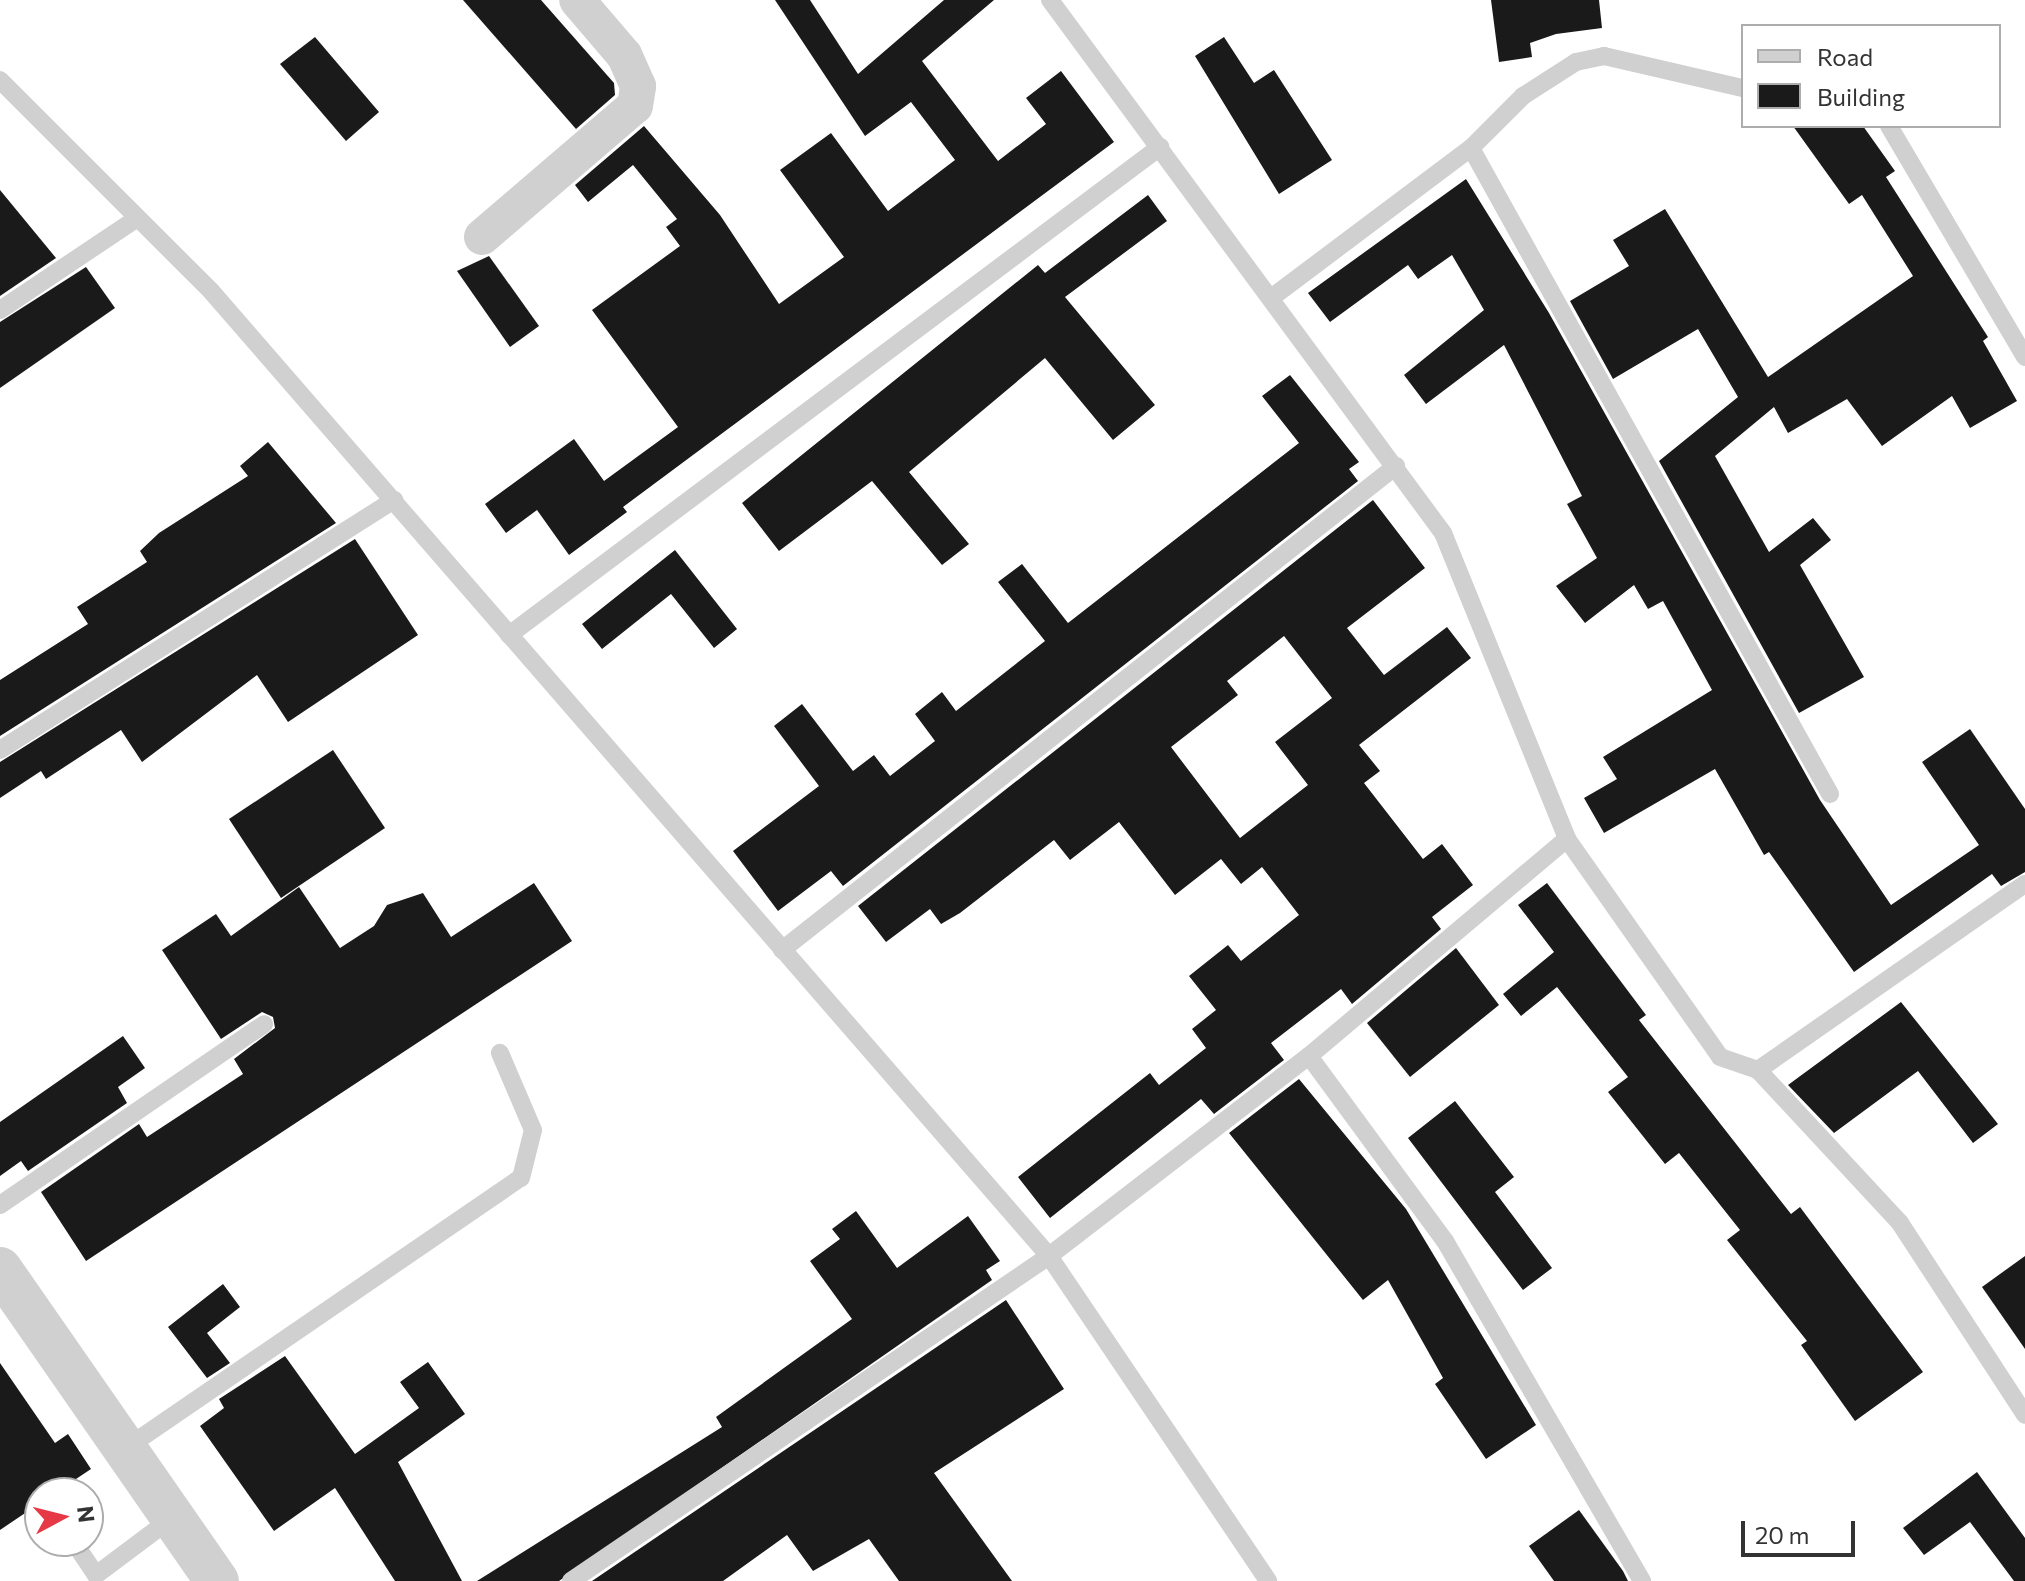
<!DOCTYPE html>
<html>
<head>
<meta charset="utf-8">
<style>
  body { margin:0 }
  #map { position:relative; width:2025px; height:1581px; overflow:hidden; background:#fff; font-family:Commissioner,sans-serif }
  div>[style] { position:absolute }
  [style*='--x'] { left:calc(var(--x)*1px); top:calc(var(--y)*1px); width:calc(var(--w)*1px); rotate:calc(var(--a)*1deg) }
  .building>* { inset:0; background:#1a1a1a }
  .service>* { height:18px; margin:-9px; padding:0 9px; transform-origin:9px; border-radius:9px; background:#d0d0d0 }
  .minor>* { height:36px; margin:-18px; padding:0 18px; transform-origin:18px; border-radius:18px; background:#d0d0d0 }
  .tertiary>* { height:44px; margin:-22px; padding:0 22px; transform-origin:22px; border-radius:22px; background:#d0d0d0 }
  span { translate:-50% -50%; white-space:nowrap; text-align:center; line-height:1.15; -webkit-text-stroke:8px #fff; paint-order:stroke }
  .legend { position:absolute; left:1741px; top:24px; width:260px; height:104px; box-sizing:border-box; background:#fff; border:2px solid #adadad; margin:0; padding:10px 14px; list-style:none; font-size:24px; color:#333 }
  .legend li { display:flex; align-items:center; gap:16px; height:40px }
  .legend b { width:40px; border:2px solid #adadad }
  .north { position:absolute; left:24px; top:1477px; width:80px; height:80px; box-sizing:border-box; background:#fff; border:2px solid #adadad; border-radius:50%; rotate:83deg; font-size:22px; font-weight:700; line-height:32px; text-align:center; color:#333 }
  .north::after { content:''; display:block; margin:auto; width:28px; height:36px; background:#e63946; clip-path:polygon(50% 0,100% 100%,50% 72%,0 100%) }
  .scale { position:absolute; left:1741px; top:1521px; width:114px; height:36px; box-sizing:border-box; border:4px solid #333; border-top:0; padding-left:10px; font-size:24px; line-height:28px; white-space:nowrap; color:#333; -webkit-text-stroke:6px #fff; paint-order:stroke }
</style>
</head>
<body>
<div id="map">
  <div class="building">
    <div style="clip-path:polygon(463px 0,541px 0,614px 83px,615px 95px,576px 129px)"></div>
    <div style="clip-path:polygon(775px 0,810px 0,858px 74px,944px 0,994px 0,922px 61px,998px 161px,1046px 124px,1026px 98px,1061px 71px,1114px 142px,623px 507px,627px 512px,569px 555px,537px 510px,506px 533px,485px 504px,574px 439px,604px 481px,678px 427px,592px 310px,680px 246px,666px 227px,677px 219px,633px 165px,588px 202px,575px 185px,644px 126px,720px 215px,779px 304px,844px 257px,780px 170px,831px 133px,888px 211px,955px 160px,911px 102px,865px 136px)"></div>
    <div style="clip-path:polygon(1491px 0,1599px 0,1602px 28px,1556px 34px,1530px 43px,1532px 57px,1499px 62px)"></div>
    <div style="clip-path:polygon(315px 37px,379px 112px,346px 141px,280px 64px)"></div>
    <div style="clip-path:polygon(1224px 37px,1254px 83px,1274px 70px,1332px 160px,1279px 194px,1195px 56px)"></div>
    <div style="clip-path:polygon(1793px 126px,1863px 126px,1895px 171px,1886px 177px,1988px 337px,1983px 341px,2017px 401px,1970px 428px,1952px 396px,1882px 446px,1847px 399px,1788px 433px,1774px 407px,1715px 456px,1769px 552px,1813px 518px,1831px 540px,1800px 565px,1864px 677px,1799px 713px,1659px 461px,1738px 397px,1698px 329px,1613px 379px,1570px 301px,1629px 266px,1613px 240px,1665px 209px,1768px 377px,1913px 276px,1862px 195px,1849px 204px)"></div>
    <div style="clip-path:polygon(1466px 179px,1549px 313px,1820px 800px,1891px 905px,1979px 845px,1922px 762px,1970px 729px,2025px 809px,2025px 872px,2001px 886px,1992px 874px,1854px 972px,1769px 852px,1764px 855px,1715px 769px,1604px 833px,1584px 798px,1617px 779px,1603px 757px,1712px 690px,1663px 601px,1648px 609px,1634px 585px,1585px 623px,1556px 586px,1597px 558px,1567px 504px,1582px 496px,1504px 345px,1426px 404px,1404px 375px,1484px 310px,1452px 255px,1418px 279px,1408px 265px,1330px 322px,1308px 293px)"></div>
    <div style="clip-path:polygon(0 190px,56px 258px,0 296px)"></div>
    <div style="clip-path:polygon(1148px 195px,1167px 221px,1065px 297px,1155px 405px,1113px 440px,1045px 358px,909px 472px,969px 544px,942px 565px,872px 481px,779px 551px,742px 503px,1038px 265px,1045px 273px)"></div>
    <div style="clip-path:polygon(489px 256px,539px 326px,510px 347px,457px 271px)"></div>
    <div style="clip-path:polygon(86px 267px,115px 308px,0 388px,0 322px)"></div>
    <div style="clip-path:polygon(1290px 375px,1359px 462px,1349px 469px,1358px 481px,843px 886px,831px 871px,778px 911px,733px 851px,819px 786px,774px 726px,802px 704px,853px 771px,874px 755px,890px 776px,935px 741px,915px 714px,942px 692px,956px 711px,1045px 641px,998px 582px,1022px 564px,1068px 623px,1299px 443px,1262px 396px)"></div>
    <div style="clip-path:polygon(268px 442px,336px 523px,0 736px,0 680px,88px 624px,77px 607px,147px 562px,140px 551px,159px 533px,248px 476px,240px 466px)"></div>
    <div style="clip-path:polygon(evenodd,1373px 500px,1425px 568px,1347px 628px,1384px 675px,1447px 627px,1471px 658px,1359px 745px,1380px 771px,1364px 783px,1423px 859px,1442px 844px,1473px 885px,1432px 917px,1441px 929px,1352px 1004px,1341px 989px,1271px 1043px,1284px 1060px,1214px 1114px,1201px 1099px,1050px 1218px,1018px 1177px,1150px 1073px,1159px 1085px,1206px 1048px,1192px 1029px,1216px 1010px,1189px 976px,1228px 945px,1241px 961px,1299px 915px,1262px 867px,1241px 884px,1221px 859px,1175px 895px,1119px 822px,1070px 860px,1054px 840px,960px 913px,941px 924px,930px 909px,886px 942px,858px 906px,1373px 500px,1284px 636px,1332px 698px,1275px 742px,1308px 785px,1240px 838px,1171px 747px,1238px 695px,1227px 681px,1284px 636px)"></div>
    <div style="clip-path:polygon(355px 539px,418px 635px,288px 722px,257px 675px,142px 762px,121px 730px,46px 779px,41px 771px,0 798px,0 762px)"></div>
    <div style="clip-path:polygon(675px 550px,737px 629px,714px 648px,671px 594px,602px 649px,582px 624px)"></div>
    <div style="clip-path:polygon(333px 750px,385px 828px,281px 898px,229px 819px)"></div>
    <div style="clip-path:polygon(534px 883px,572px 941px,86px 1261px,41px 1192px,139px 1124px,147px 1137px,243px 1074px,234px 1059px,275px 1028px,273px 1017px,262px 1012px,221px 1039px,162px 950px,216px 914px,231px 936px,299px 887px,340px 948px,374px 926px,387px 905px,423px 893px,451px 937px)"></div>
    <div style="clip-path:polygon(1547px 883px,1646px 1015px,1639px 1020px,1791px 1214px,1800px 1207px,1923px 1372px,1855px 1421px,1801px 1345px,1807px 1341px,1727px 1240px,1740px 1230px,1679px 1153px,1665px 1164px,1608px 1092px,1628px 1077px,1557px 987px,1521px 1016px,1503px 994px,1554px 952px,1518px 905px)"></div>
    <div style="clip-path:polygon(1456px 948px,1499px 1005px,1410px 1077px,1367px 1023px)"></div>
    <div style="clip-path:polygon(1901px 1002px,1998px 1124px,1973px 1143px,1918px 1071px,1834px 1133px,1788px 1085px)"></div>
    <div style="clip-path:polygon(123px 1036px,145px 1068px,118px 1087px,127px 1103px,28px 1171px,21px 1161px,0 1176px,0 1122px)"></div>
    <div style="clip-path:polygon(1299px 1079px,1406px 1209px,1536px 1425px,1486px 1459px,1435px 1384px,1443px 1378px,1388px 1280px,1363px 1300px,1229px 1133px)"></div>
    <div style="clip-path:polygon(1455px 1101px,1514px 1177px,1495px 1192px,1552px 1268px,1523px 1290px,1408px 1138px)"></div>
    <div style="clip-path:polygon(856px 1211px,897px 1268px,968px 1216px,1000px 1261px,986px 1270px,992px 1280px,559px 1581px,477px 1581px,722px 1427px,716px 1417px,852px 1319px,810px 1261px,840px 1239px,832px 1229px)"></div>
    <div style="clip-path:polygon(2025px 1256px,2025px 1349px,1982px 1287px)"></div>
    <div style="clip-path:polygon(223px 1284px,240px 1307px,207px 1333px,230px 1363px,207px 1378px,168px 1327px)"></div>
    <div style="clip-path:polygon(1006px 1300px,1064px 1389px,934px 1473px,1012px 1581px,899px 1581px,869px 1539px,813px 1571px,787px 1535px,723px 1581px,592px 1581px)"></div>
    <div style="clip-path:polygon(285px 1356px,355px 1454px,419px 1408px,400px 1382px,428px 1362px,465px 1414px,398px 1462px,462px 1581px,395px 1581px,335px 1488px,274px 1531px,200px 1426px,224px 1408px,219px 1399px)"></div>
    <div style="clip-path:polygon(0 1363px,55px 1443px,68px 1434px,91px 1469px,55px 1493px,40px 1493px,40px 1503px,0 1530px)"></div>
    <div style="clip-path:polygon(1977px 1472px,2025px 1538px,2025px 1581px,2014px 1581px,1970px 1522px,1924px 1555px,1903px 1528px)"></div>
    <div style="clip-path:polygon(1579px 1510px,1623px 1571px,1628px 1581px,1554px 1581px,1529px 1546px)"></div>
  </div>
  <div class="service">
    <div style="--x:1050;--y:0;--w:662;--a:53.6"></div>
    <div style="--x:1443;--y:533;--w:330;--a:67.9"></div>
    <div style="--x:1567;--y:839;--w:266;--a:54.9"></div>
    <div style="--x:1720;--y:1057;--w:40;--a:18.9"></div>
    <div style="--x:1758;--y:1070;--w:209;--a:47.1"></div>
    <div style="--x:1900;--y:1223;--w:229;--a:56.9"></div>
    <div style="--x:0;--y:80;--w:298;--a:45"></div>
    <div style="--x:211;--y:291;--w:1278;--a:49.03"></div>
    <div style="--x:1049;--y:1256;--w:392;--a:56"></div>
    <div style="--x:1889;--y:126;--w:268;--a:59.5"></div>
    <div style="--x:1471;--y:148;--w:74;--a:-45"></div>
    <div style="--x:1523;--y:96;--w:63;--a:-32.7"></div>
    <div style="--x:1576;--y:62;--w:29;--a:-12"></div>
    <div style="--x:1604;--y:56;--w:143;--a:13"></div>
    <div style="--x:1275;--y:295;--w:245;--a:-36.9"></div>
    <div style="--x:1471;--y:148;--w:739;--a:60.94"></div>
    <div style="--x:0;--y:310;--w:164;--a:-33.8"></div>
    <div style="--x:509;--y:635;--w:814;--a:-36.86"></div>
    <div style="--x:0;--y:750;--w:467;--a:-32.4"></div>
    <div style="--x:782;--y:950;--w:782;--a:-38.25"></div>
    <div style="--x:1309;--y:1056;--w:337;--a:-40.1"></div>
    <div style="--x:1758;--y:1070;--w:325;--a:-34.9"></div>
    <div style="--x:0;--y:1205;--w:320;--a:-34.4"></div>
    <div style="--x:126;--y:1448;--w:478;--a:-34.4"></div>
    <div style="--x:521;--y:1178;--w:49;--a:-76"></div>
    <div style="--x:533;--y:1130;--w:84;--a:-113.2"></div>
    <div style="--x:73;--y:1541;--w:41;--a:55.9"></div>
    <div style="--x:96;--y:1575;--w:95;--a:-36.9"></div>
    <div style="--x:571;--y:1581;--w:578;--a:-34.21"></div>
    <div style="--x:1049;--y:1256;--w:328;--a:-37.6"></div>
    <div style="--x:1309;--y:1056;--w:230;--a:53.7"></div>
    <div style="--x:1445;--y:1241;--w:393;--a:59.9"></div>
  </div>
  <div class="minor">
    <div style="--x:482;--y:237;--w:201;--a:-40.6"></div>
    <div style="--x:635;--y:106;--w:20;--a:-81"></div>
    <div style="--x:638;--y:86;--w:34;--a:-114"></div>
    <div style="--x:624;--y:55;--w:72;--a:-130.5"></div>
  </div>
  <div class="tertiary">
    <div style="--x:0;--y:1269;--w:380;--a:55.2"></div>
  </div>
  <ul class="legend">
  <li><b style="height:10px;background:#d0d0d0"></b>Road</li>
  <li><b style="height:22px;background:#1a1a1a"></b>Building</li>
  </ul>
  <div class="north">N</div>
  <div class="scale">20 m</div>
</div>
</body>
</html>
